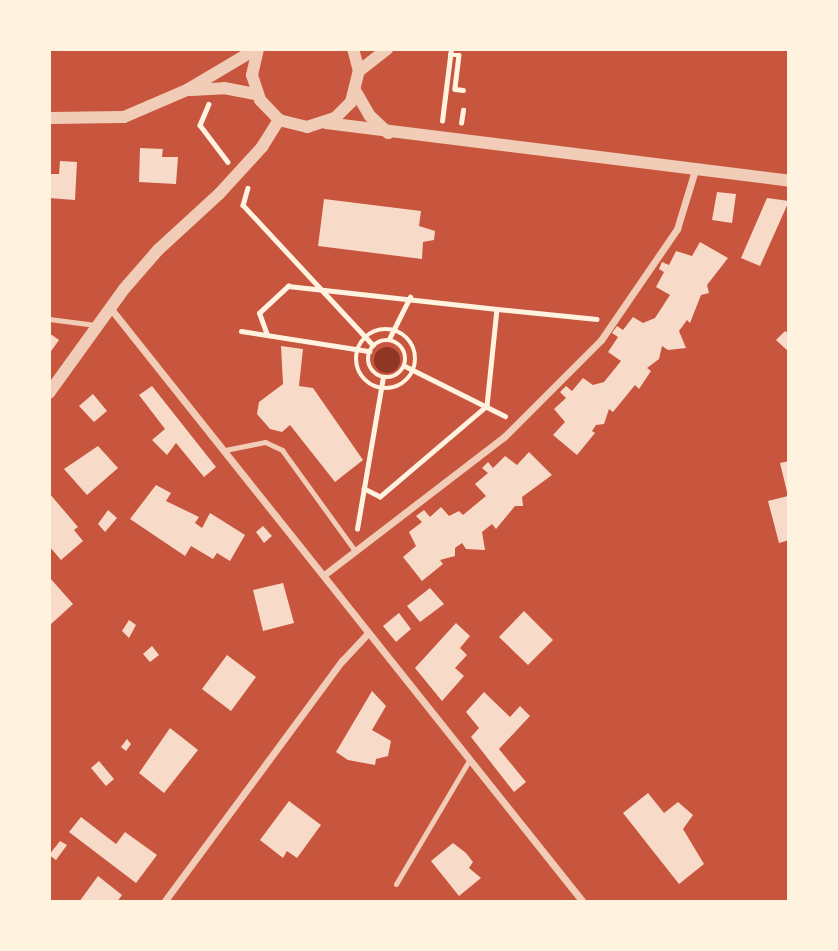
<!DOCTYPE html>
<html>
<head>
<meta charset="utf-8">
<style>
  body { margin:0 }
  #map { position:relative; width:838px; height:951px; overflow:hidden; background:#c8553d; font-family:"Playfair Display",serif }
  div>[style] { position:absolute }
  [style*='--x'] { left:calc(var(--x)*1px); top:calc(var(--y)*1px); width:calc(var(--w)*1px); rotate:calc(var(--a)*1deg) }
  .water>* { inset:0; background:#8f3625 }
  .round { border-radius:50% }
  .building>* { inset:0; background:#f7dbc8 }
  .path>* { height:4.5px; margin:-2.25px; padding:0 2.25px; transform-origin:2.25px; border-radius:2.25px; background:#fff3e0 }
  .path>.ring { margin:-2.25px; padding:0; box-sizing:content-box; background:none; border:4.5px solid #fff3e0; border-radius:50% }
  .service>* { height:5px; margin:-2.5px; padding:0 2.5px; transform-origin:2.5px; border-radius:2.5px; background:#f1ccb7 }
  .minor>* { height:7px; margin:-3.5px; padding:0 3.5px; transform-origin:3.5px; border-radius:3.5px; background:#f1ccb7 }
  .tertiary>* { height:12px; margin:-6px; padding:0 6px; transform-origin:6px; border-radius:6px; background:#f1ccb7 }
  span { translate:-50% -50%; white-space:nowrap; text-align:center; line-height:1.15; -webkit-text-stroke:6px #fff3e0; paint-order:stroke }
  .frame { position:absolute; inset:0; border:51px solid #fff3e0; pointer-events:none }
</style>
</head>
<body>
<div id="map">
  <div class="water">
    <div class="round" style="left:374px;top:347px;width:26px;height:26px"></div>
  </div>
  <div class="building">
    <div style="clip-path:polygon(140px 148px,163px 149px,162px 157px,178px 157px,176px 184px,139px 182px)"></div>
    <div style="clip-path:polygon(60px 161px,77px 162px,75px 200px,49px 198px,49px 174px,59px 174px)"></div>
    <div style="clip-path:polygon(717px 192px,736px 194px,732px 223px,712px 220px)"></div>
    <div style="clip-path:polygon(767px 198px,789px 201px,760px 266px,741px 258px)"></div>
    <div style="clip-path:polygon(324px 199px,421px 211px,419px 226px,435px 231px,434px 240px,423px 242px,422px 259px,318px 246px)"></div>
    <div style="clip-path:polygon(700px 242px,728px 258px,707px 285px,709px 293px,701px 295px,690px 323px,687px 320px,679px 331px,686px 348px,668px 350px,662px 346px,659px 359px,647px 368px,651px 371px,639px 389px,635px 385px,613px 412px,609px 409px,604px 424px,596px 425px,592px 431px,595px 433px,577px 455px,553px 435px,565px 422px,554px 409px,566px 398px,560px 392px,566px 386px,572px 391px,583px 378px,593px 385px,604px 382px,621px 361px,608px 352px,618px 337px,612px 333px,617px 326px,623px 330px,633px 317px,643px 323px,655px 318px,670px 295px,656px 287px,664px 272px,659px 269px,662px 262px,669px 265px,676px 251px,692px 256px)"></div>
    <div style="clip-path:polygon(785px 331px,789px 334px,789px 352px,776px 340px)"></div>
    <div style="clip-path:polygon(49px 333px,59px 340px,49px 354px)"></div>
    <div style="clip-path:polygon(281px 346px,303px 349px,299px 386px,313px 388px,363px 460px,335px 482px,290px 425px,282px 432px,270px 429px,257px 414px,259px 402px,283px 384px)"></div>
    <div style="clip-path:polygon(152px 386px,216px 467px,204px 477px,176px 443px,167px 455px,152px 440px,165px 429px,139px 395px)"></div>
    <div style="clip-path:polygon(93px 394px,107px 411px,94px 422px,79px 406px)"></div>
    <div style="clip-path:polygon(98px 446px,118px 468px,87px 495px,64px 469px)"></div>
    <div style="clip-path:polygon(529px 452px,552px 475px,522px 497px,523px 506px,515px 506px,496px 529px,492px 524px,482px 532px,485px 550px,466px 549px,462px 543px,455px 548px,455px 556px,440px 560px,443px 564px,422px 581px,403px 557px,416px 546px,409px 532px,422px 522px,416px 516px,424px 510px,430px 517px,441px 507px,449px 516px,459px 511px,463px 515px,486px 496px,475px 484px,488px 473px,482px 468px,488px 462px,493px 468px,505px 456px,517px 465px)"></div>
    <div style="clip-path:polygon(789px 461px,789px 540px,779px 543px,768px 501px,788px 496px,780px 463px)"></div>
    <div style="clip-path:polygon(156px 485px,171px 493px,166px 501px,199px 517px,195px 523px,202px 528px,210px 513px,245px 535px,230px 561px,217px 553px,213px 559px,191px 546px,185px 556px,130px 519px)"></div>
    <div style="clip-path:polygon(49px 493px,78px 527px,74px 530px,83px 541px,61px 560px,49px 546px)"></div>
    <div style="clip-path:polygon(108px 510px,117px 518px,105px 532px,98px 524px)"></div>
    <div style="clip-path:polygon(263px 526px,272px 536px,264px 543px,256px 532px)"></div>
    <div style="clip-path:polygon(50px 578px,73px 604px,50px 625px,49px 579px)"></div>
    <div style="clip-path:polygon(283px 583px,294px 623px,263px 631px,253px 590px)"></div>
    <div style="clip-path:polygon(430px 588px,444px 604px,420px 622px,407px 606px)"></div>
    <div style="clip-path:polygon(524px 611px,553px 640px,528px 665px,499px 637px)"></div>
    <div style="clip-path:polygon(399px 613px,411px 629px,396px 642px,383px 626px)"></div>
    <div style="clip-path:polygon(129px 620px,136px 625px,129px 638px,122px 631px)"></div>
    <div style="clip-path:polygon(456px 623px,470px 636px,460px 648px,467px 655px,455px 668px,464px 676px,442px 701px,415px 668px)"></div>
    <div style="clip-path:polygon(152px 646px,159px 655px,150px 662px,143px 654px)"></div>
    <div style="clip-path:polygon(227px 655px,256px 677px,231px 711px,202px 689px)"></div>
    <div style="clip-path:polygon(372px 691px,386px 706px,372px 730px,391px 741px,388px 756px,376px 759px,375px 765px,348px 760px,336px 752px)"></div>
    <div style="clip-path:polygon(484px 692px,510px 717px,520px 706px,530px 716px,499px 749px,526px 782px,514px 792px,471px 737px,479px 728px,466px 712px)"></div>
    <div style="clip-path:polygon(170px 728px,198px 750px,164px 793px,139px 773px)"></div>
    <div style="clip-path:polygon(127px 739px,131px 744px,126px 751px,121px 747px)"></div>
    <div style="clip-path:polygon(99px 761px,114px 779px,106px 786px,91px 768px)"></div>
    <div style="clip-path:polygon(648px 793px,664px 813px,678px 802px,693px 815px,683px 829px,704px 864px,679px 884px,623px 813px)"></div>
    <div style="clip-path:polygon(289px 801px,321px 825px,297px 858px,287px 851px,283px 858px,260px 840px)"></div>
    <div style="clip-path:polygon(81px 817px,116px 844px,125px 832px,157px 855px,136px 883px,69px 832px)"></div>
    <div style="clip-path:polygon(60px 841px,67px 845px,56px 860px,49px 855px)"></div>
    <div style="clip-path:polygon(453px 843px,466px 853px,473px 862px,469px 868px,481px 878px,459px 896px,431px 861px)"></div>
    <div style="clip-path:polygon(98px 876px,122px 895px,117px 902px,79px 902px)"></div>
  </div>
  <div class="path">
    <div style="--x:450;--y:55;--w:9;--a:0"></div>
    <div style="--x:459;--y:55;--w:34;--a:97"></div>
    <div style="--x:455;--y:89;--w:8;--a:7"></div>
    <div style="--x:209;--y:104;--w:23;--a:113"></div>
    <div style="--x:200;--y:125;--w:46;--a:52.9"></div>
    <div style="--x:442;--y:121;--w:73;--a:-82.9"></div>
    <div style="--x:461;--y:123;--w:13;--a:-81"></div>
    <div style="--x:248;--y:188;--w:18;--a:106"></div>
    <div style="--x:243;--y:205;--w:191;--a:47.1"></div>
    <div style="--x:497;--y:309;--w:100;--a:5.7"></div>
    <div class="ring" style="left:356px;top:329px;width:55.5px;height:55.5px"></div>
    <div style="--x:241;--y:331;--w:130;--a:8.9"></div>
    <div style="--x:267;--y:335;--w:23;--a:-110"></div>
    <div style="--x:259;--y:313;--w:40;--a:-43"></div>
    <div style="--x:288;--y:286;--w:210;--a:6.3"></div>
    <div style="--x:497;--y:309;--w:98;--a:95.9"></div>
    <div style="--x:487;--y:406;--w:140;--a:139.6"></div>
    <div style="--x:380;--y:497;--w:18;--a:-153"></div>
    <div style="--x:389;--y:339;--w:47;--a:-63.4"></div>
    <div class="ring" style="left:368px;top:340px;width:33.5px;height:33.5px"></div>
    <div style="--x:405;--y:366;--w:112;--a:26.6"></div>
    <div style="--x:357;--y:529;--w:154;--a:-80.3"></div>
  </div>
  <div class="service">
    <div style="--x:49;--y:319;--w:47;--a:7.3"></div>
    <div style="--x:225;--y:450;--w:41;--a:-11.3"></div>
    <div style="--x:265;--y:442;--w:19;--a:25"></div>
    <div style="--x:282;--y:450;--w:125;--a:54.1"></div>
    <div style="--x:396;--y:884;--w:145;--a:-59.4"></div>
  </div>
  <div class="minor">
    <div style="--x:111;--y:309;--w:758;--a:51.48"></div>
    <div style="--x:324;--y:575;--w:227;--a:-37.5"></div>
    <div style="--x:504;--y:437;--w:137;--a:-45"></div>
    <div style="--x:601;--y:340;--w:135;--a:-55.6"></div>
    <div style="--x:677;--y:229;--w:62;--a:-73"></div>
    <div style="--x:164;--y:902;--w:300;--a:-53.6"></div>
    <div style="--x:342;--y:661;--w:35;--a:-47"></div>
  </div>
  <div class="tertiary">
    <div style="--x:258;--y:49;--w:27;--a:103"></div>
    <div style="--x:252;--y:75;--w:26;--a:72"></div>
    <div style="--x:260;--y:100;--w:28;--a:46"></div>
    <div style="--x:279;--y:120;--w:29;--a:14"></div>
    <div style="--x:307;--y:127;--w:29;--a:-18"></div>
    <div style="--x:335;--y:118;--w:23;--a:-45"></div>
    <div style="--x:351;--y:102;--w:32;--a:-76"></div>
    <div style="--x:359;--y:71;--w:23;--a:-105"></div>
    <div style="--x:359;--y:71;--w:36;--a:-38"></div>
    <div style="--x:191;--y:90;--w:33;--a:-3"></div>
    <div style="--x:224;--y:88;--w:33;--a:11"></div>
    <div style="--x:356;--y:92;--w:28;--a:60"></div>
    <div style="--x:370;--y:116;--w:25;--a:43"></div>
    <div style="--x:49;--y:118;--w:75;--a:-0.8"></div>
    <div style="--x:124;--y:117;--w:69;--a:-23.2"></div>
    <div style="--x:187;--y:90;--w:80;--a:-30.7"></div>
    <div style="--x:326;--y:123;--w:467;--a:7.1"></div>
    <div style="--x:49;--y:393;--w:128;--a:-54.2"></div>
    <div style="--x:124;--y:289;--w:52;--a:-48.9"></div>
    <div style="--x:158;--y:250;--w:83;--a:-42.6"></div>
    <div style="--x:219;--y:194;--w:64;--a:-47.5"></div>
    <div style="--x:262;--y:147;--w:32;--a:-58"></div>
  </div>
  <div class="frame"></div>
</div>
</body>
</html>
